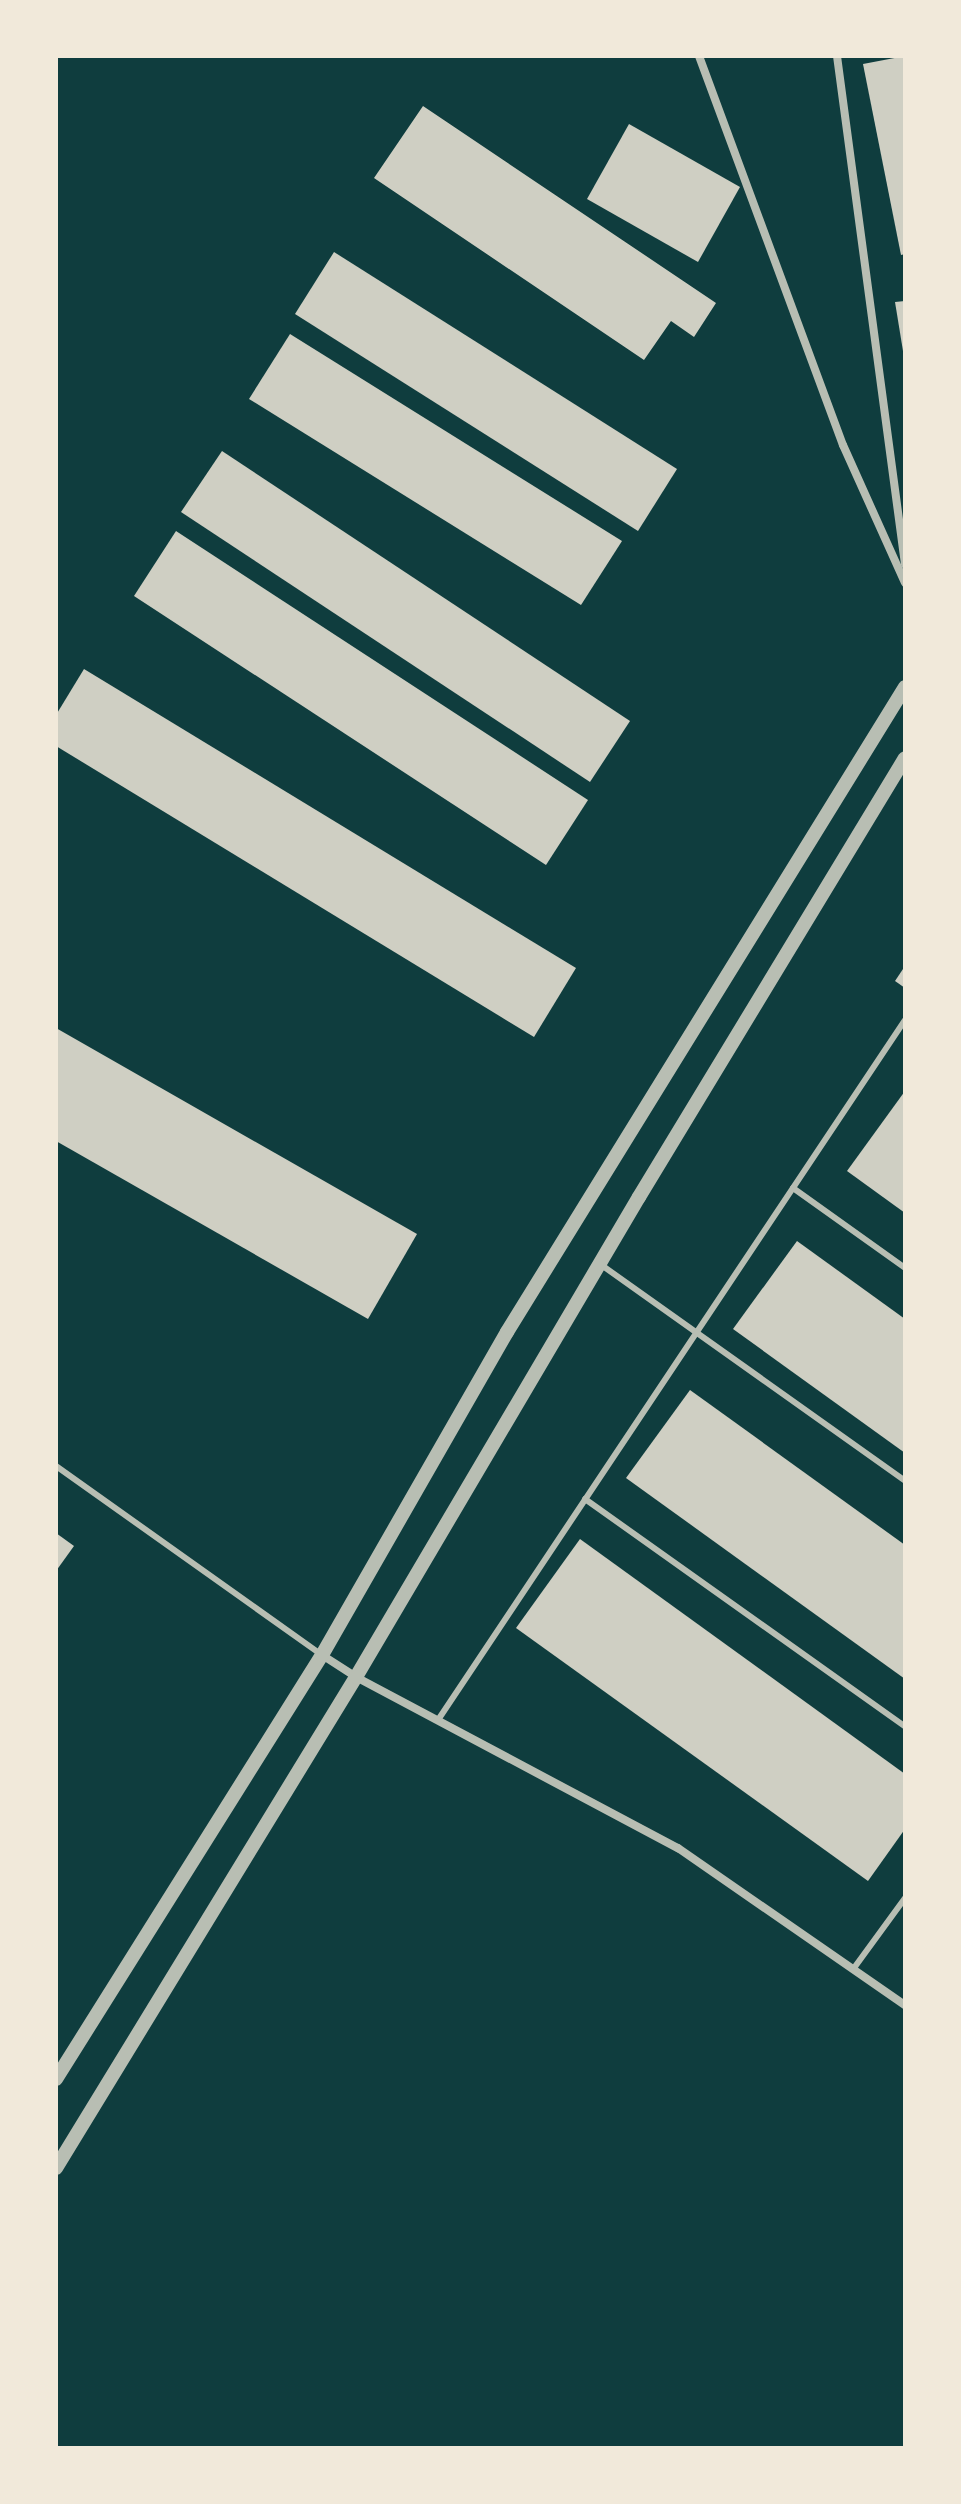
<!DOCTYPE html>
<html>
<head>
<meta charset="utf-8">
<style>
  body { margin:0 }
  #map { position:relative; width:961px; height:2504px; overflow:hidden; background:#0f3d3e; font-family:"Libre Baskerville",serif }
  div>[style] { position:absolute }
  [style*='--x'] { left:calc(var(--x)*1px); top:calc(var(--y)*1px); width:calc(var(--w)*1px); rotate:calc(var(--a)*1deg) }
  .building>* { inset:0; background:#cfcfc3 }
  .service>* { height:6px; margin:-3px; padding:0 3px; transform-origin:3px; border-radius:3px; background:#b8beb3 }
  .minor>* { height:8px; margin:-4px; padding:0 4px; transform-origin:4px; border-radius:4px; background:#b8beb3 }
  .tertiary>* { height:14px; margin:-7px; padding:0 7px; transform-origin:7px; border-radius:7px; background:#b8beb3 }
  span { translate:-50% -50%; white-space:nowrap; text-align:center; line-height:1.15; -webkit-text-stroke:8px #f1e9da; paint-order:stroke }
  .frame { position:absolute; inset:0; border:58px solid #f1e9da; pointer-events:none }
</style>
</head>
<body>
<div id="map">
  <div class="building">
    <div style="clip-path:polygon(905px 56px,905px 254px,901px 255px,863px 64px)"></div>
    <div style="clip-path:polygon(423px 106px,716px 303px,694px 337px,671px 321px,644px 360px,374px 178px)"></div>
    <div style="clip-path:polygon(629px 124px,740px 187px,698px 262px,587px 199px)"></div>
    <div style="clip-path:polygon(334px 252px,677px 469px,638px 531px,295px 314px)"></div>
    <div style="clip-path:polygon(905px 301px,905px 351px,903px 351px,895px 302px)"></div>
    <div style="clip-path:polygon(290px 334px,622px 541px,581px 605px,249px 399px)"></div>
    <div style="clip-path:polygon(222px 451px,630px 721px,590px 782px,181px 512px)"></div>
    <div style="clip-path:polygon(176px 531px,588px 800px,546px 865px,134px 596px)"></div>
    <div style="clip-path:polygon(84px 669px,576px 968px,534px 1037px,56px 746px,56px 715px)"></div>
    <div style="clip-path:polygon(905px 966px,905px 988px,895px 981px)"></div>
    <div style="clip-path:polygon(56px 1028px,417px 1234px,368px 1319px,56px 1141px)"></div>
    <div style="clip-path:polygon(905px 1091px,905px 1213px,847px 1171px)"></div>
    <div style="clip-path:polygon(797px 1241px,905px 1319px,905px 1453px,733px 1329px)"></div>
    <div style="clip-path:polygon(690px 1390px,905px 1545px,905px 1679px,626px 1478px)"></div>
    <div style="clip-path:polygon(56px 1533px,74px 1546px,56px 1571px)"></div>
    <div style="clip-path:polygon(580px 1539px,905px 1774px,905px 1829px,868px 1881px,516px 1628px)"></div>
  </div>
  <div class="service">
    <div style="--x:793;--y:1188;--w:138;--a:35.5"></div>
    <div style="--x:600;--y:1264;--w:374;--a:35.4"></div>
    <div style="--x:56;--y:1466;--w:326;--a:35.4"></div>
    <div style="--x:585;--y:1499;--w:392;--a:35.4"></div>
    <div style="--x:438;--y:1720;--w:841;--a:-56.29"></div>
    <div style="--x:854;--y:1968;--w:87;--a:-53.9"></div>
  </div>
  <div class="minor">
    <div style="--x:699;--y:56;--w:415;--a:69.7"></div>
    <div style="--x:843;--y:445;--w:151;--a:65.8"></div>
    <div style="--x:837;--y:56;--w:513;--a:82.38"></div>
    <div style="--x:322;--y:1655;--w:40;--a:32.9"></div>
    <div style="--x:356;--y:1677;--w:365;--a:28"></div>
    <div style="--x:678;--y:1848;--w:276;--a:34.7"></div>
  </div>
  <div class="tertiary">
    <div style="--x:56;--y:2079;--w:501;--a:-57.9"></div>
    <div style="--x:322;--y:1655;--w:372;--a:-60.2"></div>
    <div style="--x:507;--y:1332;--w:758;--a:-58.32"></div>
    <div style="--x:56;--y:2168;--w:575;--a:-58.58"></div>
    <div style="--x:356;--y:1677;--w:557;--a:-59.48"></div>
    <div style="--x:639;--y:1197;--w:513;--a:-58.79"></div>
  </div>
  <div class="frame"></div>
</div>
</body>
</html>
